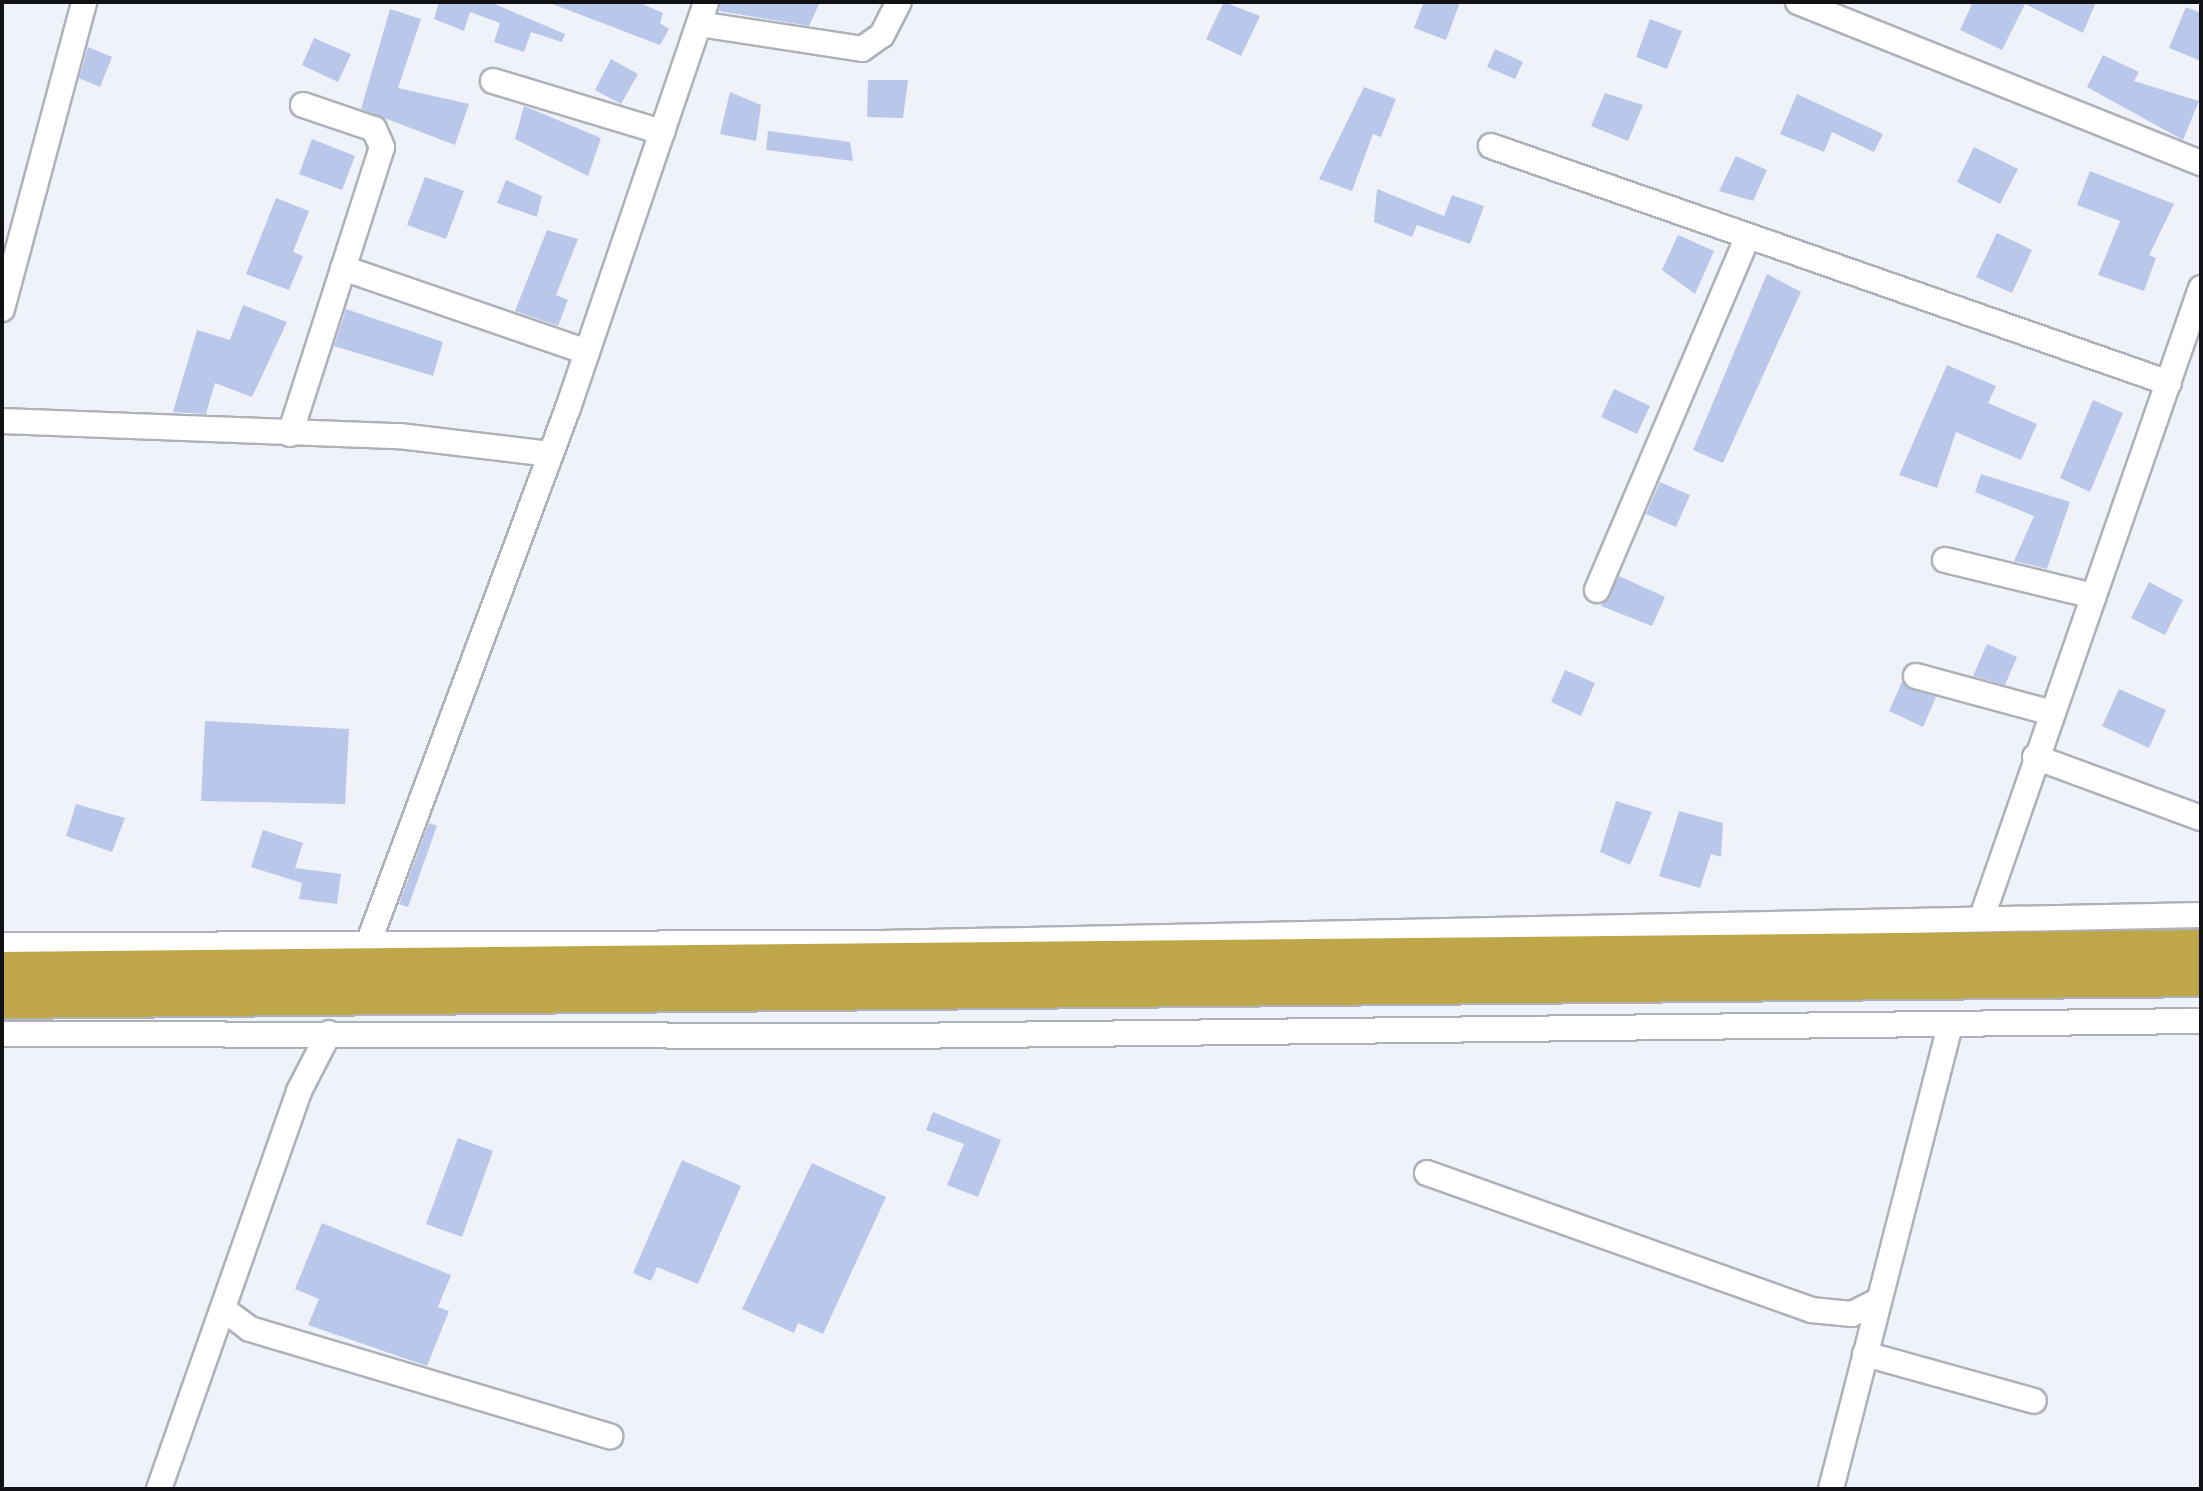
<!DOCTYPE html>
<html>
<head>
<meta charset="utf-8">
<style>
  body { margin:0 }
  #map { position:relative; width:2203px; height:1491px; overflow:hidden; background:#eff2f8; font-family:"Space Grotesk",sans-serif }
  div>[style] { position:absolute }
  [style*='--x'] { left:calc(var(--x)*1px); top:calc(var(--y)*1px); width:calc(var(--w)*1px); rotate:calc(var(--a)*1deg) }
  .building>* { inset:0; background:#b9c8ea }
  .roads { filter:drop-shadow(2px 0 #aeb1b7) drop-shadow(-2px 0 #aeb1b7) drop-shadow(0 2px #aeb1b7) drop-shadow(0 -2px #aeb1b7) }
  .minor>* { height:24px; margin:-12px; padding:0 12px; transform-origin:12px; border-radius:12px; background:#fff }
  .highway>* { height:34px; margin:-17px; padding:0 17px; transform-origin:17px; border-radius:17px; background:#bfa648 }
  span { translate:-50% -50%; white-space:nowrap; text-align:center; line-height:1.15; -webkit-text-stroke:8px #eff2f8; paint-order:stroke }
  .frame { position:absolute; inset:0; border:4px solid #101114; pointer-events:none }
</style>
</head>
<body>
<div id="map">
  <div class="building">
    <div style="clip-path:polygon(439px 2px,490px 2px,565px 34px,562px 42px,531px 32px,524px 52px,494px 42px,500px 23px,470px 12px,464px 31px,434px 19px)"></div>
    <div style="clip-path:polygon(547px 2px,638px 2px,663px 13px,660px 23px,669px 29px,660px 45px)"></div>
    <div style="clip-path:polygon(721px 2px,820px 2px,809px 26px,719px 11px)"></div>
    <div style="clip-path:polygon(1224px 2px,1260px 16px,1241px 56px,1206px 39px)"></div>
    <div style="clip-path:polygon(1424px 2px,1460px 2px,1446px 40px,1414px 28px)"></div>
    <div style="clip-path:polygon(1973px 2px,2096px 2px,2083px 33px,2025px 4px,2002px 50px,1960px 30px)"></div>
    <div style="clip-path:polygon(2186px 7px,2201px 13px,2201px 61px,2169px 48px)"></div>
    <div style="clip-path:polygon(390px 9px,421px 19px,398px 88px,469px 104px,455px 145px,361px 109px)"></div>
    <div style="clip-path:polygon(1650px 19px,1682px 31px,1667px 69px,1636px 57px)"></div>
    <div style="clip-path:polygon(314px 38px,351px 54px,338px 82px,302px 65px)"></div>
    <div style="clip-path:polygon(88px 47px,112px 57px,100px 87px,79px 78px)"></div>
    <div style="clip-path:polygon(1495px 49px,1523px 62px,1515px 79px,1487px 67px)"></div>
    <div style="clip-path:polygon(2103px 55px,2139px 72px,2134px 81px,2199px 101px,2183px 140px,2087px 87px)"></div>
    <div style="clip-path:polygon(611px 59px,638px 74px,621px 104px,595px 90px)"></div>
    <div style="clip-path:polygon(868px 80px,908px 80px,903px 118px,867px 117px)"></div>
    <div style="clip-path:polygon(1364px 87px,1396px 99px,1381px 137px,1373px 134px,1352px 191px,1319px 179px)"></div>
    <div style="clip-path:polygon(730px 92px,761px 105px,756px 141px,720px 134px)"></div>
    <div style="clip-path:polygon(1605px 93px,1643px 105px,1628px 141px,1591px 126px)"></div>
    <div style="clip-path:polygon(1797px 94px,1883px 134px,1874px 152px,1832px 132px,1824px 152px,1780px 134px)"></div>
    <div style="clip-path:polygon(524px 106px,601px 138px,588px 176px,515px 139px)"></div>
    <div style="clip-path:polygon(768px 131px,850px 142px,853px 161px,766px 150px)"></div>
    <div style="clip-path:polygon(312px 139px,355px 156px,342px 190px,299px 174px)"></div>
    <div style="clip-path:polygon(1974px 147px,2018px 169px,2000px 204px,1957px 182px)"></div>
    <div style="clip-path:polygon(1736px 156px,1767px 170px,1753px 201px,1719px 191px)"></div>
    <div style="clip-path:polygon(2090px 171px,2174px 204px,2149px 255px,2156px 258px,2144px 291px,2098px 275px,2120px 221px,2077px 205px)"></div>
    <div style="clip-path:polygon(425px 177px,464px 191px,446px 239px,407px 225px)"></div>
    <div style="clip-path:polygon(506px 180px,542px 196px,537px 217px,497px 203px)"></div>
    <div style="clip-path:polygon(1377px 189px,1444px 216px,1452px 195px,1484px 206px,1470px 244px,1417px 225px,1412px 237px,1374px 222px)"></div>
    <div style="clip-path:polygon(276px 198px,309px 211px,293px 252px,303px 256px,289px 290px,246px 274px)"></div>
    <div style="clip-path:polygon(547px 230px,578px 239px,556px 295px,568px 300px,558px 326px,515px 311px)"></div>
    <div style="clip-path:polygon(1997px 233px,2032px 250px,2012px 293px,1976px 277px)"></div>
    <div style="clip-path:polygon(1678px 235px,1714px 251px,1695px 294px,1662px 270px)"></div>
    <div style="clip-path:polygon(1767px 274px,1801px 292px,1723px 463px,1693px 450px)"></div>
    <div style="clip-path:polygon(243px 305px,287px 322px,252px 397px,215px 383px,206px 414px,173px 412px,197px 330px,230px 340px)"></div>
    <div style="clip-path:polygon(346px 309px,443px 342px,433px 376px,334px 346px)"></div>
    <div style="clip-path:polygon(1947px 365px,1996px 386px,1988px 403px,2037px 424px,2021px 460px,1956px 432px,1937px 488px,1899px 475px)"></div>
    <div style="clip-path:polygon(1614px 389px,1650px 406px,1637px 434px,1601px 417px)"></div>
    <div style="clip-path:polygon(2093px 400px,2123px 413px,2090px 492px,2060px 478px)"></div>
    <div style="clip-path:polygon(1981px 474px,2070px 502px,2047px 569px,2014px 561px,2034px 516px,1975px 492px)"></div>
    <div style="clip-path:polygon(1660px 482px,1690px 495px,1676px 527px,1646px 514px)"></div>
    <div style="clip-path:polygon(1619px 576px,1665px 597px,1652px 626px,1601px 606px)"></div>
    <div style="clip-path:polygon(2149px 582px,2183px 600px,2165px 635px,2131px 618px)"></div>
    <div style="clip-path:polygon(1987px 644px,2017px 657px,2005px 685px,1973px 676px)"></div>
    <div style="clip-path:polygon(1565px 670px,1595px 683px,1581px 716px,1551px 702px)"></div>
    <div style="clip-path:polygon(1902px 682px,1936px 697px,1923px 727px,1889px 711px)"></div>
    <div style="clip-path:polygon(2119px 689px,2166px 710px,2149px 748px,2102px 726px)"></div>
    <div style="clip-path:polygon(205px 721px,349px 729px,345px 804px,201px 801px)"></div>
    <div style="clip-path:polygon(1616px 801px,1652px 812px,1630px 865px,1600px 852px)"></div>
    <div style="clip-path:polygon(76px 804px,125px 818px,112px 852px,66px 836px)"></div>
    <div style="clip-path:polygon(1679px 811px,1723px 823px,1721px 857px,1711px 854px,1700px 888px,1659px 876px)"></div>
    <div style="clip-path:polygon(429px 823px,437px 826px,408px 907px,399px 904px)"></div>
    <div style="clip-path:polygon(263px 830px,303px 843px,295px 868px,341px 874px,337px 904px,299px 899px,302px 883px,251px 867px)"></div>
    <div style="clip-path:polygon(933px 1112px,1001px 1140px,978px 1197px,947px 1185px,964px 1144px,926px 1130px)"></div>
    <div style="clip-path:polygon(458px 1138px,493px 1151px,462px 1237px,426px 1224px)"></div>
    <div style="clip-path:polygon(682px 1160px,741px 1186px,698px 1284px,657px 1267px,651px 1281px,633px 1273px)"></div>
    <div style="clip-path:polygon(812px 1163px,886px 1197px,823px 1334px,798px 1323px,794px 1333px,742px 1309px)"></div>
    <div style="clip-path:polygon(322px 1223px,451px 1275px,438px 1307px,449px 1311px,427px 1366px,308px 1325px,319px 1299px,295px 1289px)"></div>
  </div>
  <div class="roads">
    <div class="minor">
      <div style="--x:1798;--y:2;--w:434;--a:21.8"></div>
      <div style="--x:699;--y:24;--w:165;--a:8.7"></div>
      <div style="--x:862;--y:49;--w:24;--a:-35"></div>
      <div style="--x:882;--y:35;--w:37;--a:-63"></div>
      <div style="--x:493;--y:81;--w:177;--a:16.8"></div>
      <div style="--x:1491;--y:146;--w:718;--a:19.27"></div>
      <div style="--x:343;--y:268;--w:258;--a:19"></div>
      <div style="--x:2;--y:309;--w:318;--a:-75"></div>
      <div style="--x:2;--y:421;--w:397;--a:2.2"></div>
      <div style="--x:399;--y:436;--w:152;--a:6.8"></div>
      <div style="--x:290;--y:434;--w:301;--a:-72.2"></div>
      <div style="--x:382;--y:147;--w:20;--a:-114"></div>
      <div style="--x:374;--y:129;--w:75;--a:-161.3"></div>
      <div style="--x:1945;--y:560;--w:153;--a:13.6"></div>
      <div style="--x:1597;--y:590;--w:379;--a:-66.9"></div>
      <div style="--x:1916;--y:676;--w:141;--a:15.2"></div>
      <div style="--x:2035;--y:757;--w:177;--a:20.2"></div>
      <div style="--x:1982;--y:917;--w:666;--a:-70.8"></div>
      <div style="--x:369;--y:941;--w:569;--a:-69.53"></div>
      <div style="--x:568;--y:408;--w:429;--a:-71.2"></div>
      <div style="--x:2;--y:945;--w:879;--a:-0.13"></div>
      <div style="--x:881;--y:943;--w:1320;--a:-1.22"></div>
      <div style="--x:2;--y:1034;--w:896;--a:0.13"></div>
      <div style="--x:898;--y:1036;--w:1303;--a:-0.66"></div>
      <div style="--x:1427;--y:1173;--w:408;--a:19.6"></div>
      <div style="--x:1811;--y:1310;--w:41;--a:5.6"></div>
      <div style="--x:1852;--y:1314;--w:30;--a:-27"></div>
      <div style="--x:226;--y:1311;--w:30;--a:37"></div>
      <div style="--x:250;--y:1329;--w:376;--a:16.6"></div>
      <div style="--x:1865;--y:1354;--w:175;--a:15.5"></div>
      <div style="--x:159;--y:1489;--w:422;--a:-70.6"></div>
      <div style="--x:299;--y:1091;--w:65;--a:-62.7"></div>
      <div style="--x:1831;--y:1489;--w:479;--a:-75.6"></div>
    </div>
    <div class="highway">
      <div style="--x:2;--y:969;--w:2199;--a:-0.57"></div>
      <div style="--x:2;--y:1001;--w:2199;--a:-0.57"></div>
    </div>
  </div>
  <div class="frame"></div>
</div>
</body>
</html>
